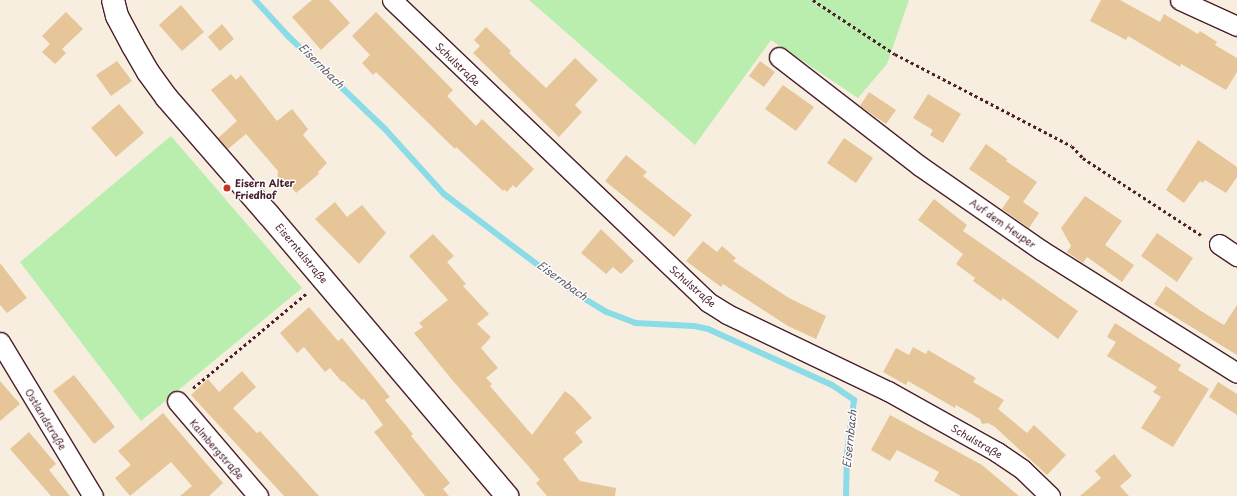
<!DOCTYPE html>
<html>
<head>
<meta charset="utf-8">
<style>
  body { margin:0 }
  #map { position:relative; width:1237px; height:496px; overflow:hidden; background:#f8eee0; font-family:"Playpen Sans",sans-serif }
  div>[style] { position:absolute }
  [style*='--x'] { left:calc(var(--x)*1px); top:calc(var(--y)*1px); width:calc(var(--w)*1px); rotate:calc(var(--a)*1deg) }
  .green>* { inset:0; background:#baeeaf }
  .stream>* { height:6px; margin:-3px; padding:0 3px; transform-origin:3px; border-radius:3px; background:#8bdce6 }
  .building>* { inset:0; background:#e6c598 }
  .path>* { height:2.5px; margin-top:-1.25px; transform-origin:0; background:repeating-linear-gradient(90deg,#4a1f2b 0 3px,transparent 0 6px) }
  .roads { filter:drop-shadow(1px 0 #4a1f2b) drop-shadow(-1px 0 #4a1f2b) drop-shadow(0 1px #4a1f2b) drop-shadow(0 -1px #4a1f2b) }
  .minor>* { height:19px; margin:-9.5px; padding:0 9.5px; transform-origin:9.5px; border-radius:9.5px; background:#fff }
  .secondary>* { height:22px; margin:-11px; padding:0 11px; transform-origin:11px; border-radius:11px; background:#fff }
  .dots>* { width:11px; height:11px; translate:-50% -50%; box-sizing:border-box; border:2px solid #fff; border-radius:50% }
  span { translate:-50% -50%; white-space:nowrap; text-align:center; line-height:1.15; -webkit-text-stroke:3px #fff; paint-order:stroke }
  .street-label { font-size:10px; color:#4a1f2b }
  .poi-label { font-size:10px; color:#4a1f2b; font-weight:700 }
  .left { translate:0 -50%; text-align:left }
  .water-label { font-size:11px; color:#5e5863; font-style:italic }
</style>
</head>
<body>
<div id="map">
  <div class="green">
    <div style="clip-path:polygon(529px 0,909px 0,887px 64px,858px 98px,771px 40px,695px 145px)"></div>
    <div style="clip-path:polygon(171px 136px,302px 288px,141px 421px,20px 262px)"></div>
  </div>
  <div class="stream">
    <div style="--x:255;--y:0;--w:49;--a:47.5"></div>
    <div style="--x:288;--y:36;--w:134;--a:43.8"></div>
    <div style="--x:385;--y:129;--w:88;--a:47.8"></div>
    <div style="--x:444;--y:194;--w:164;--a:37.1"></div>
    <div style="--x:575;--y:293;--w:37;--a:31"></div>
    <div style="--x:607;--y:312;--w:30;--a:21"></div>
    <div style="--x:635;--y:323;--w:59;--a:2.9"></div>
    <div style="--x:694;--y:326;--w:14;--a:12"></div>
    <div style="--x:708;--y:329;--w:136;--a:24.3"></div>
    <div style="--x:832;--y:385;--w:27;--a:34"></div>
    <div style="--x:854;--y:400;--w:53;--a:97.5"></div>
    <div style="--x:847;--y:453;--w:43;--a:91.3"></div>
  </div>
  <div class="building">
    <div style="clip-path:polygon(312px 0,329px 0,350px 23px,321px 50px,292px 17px)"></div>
    <div style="clip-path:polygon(1101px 0,1120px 0,1160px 22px,1164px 14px,1198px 34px,1200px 31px,1217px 42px,1215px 45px,1237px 58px,1237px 72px,1226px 90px,1181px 64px,1180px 67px,1128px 36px,1126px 40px,1090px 21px)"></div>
    <div style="clip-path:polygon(181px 5px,204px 32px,182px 51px,159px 25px)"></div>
    <div style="clip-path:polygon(66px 12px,83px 29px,62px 49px,66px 53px,55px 64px,42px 52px,50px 44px,42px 36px)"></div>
    <div style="clip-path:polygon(376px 12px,453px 90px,447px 96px,476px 126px,482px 119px,534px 169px,516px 188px,513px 185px,507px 192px,504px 189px,503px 191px,456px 147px,455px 149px,376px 72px,373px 75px,362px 63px,370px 55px,352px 36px)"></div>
    <div style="clip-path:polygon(222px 24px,234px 39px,220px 51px,208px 37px)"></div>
    <div style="clip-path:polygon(486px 27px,511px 51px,509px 53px,546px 88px,575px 58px,598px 80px,575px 105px,582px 112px,559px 137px,473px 53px,480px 46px,474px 40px)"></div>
    <div style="clip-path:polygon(117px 61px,132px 81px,111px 96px,96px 75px)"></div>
    <div style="clip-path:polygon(760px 61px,775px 72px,764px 87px,749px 76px)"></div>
    <div style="clip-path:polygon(231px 74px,236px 80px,241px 75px,277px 121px,292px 109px,308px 129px,303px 135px,327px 163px,318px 172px,319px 174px,296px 193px,289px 184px,277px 182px,278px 171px,246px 134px,228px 149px,218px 138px,237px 121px,211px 90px)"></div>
    <div style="clip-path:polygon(783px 85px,814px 107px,796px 131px,765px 109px)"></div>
    <div style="clip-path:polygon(869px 92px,896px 110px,886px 124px,860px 106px)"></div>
    <div style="clip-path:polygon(928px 94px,961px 114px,943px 143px,930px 135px,933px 130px,913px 118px)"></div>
    <div style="clip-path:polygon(119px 104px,144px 133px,116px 157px,91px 128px)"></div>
    <div style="clip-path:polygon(844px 138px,873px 158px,856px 183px,827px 163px)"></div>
    <div style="clip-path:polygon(1198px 140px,1237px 167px,1237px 177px,1226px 193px,1205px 180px,1203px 183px,1200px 181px,1184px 203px,1166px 190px)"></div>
    <div style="clip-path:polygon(986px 144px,1007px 159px,1006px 161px,1037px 182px,1023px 202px,1039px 213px,1029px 228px,1002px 209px,1010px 197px,969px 169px)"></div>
    <div style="clip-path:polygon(626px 155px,647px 172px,643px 176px,692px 215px,674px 237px,605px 181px)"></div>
    <div style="clip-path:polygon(1085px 196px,1122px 221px,1105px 245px,1134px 265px,1122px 282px,1087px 257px,1083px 263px,1067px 252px,1071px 246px,1061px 228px)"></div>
    <div style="clip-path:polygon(934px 199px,967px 225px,963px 231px,1078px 311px,1058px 339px,1003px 298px,1001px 301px,973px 281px,975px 278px,956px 264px,963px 254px,918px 220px)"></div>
    <div style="clip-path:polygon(335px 202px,347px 217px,362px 205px,386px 233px,359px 264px,315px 219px)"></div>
    <div style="clip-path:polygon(601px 229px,634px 261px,621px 274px,613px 267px,606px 274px,581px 253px)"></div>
    <div style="clip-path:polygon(1157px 233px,1193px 258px,1177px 282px,1141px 256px)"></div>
    <div style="clip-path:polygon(433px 234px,454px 256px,447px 262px,466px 284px,463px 286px,489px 314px,477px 324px,491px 337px,481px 348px,498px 368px,486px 378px,492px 384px,490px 386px,532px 435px,565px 391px,574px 398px,592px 418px,575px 432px,583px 442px,563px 459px,580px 481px,616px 488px,615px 496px,547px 496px,536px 483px,540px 480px,530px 468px,453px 381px,414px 333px,423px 327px,419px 323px,448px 300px,409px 256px)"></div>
    <div style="clip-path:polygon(703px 241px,717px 252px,722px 246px,736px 258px,733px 261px,789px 298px,826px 316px,816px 339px,788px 326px,723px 284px,721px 287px,686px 261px)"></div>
    <div style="clip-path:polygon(0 263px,27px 298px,7px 313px,0 305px)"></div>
    <div style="clip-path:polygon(1166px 286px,1201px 311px,1224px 325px,1237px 305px,1237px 355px,1154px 304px)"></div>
    <div style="clip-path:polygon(309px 307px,338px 341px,342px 338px,390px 397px,385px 400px,413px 434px,411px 436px,450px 483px,443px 489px,449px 496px,425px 496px,374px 432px,383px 425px,364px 399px,362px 400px,343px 381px,342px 382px,330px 368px,325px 372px,304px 347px,297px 353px,280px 333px)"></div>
    <div style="clip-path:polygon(1115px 323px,1181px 365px,1178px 370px,1209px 389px,1173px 447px,1141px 428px,1161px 397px,1153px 392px,1157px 387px,1107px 356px,1116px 342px,1107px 337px)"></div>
    <div style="clip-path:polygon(913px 347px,926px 354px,928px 350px,976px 378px,973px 382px,1004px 400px,998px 409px,1027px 433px,1034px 425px,1066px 455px,1047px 475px,995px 427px,988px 423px,982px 424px,980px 419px,956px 405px,955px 408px,908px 381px,906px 385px,883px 372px,896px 348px,909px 355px)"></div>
    <div style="clip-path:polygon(242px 371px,256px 387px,233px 408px,257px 433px,260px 431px,319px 496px,284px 496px,191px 395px,208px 379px,219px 392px)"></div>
    <div style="clip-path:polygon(74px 375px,115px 427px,94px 444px,53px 391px)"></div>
    <div style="clip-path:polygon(0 381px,20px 404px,0 421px)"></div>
    <div style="clip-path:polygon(1218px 382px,1237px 394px,1237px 415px,1209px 397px)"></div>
    <div style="clip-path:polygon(163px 413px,223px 483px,209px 496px,180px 496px,192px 486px,171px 462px,130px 496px,115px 478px,131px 465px,118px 451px)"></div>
    <div style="clip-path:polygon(890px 415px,982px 465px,1019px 496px,961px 496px,934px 481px,939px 472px,897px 450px,890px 461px,871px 450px)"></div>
    <div style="clip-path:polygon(29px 432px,56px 464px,49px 470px,70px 496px,51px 496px,10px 449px)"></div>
    <div style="clip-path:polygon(1114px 454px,1132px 476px,1120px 486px,1129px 496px,1080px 496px,1101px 478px,1095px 471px)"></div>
  </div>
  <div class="path">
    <div style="--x:813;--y:0;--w:98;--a:33.4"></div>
    <div style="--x:895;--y:54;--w:199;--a:27.5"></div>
    <div style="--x:1072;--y:146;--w:16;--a:47"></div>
    <div style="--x:1083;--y:158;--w:141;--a:33.1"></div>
    <div style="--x:193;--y:388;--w:148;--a:-39.8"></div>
  </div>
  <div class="roads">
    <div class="minor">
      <div style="--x:392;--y:0;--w:437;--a:43.7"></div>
      <div style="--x:708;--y:302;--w:22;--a:32"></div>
      <div style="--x:727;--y:314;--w:178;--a:25.6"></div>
      <div style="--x:888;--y:391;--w:125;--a:29.2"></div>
      <div style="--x:997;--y:452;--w:30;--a:34"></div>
      <div style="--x:1022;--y:469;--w:39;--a:44"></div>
      <div style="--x:1180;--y:0;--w:63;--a:24.5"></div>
      <div style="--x:779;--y:57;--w:178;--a:37.7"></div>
      <div style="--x:920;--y:166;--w:147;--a:34.8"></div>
      <div style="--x:1041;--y:250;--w:231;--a:32.1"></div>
      <div style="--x:1219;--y:244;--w:22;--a:34"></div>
      <div style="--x:0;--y:342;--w:180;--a:58.9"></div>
      <div style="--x:177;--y:401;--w:125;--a:49.5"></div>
    </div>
    <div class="secondary">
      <div style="--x:113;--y:0;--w:16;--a:76"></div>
      <div style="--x:117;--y:16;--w:34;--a:62"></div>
      <div style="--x:133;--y:46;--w:30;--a:60"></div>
      <div style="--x:148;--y:72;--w:32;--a:54"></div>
      <div style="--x:167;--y:98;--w:154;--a:49"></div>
      <div style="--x:268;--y:214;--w:370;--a:49.7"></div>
    </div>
  </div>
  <div class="dots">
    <div style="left:227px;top:188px;background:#c8321e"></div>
  </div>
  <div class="street-label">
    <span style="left:458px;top:64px;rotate:44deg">Schulstraße</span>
    <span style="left:1003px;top:223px;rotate:35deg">Auf dem Heuper</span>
    <span style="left:302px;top:253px;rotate:50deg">Eiserntalstraße</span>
    <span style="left:693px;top:286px;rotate:41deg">Schulstraße</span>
    <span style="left:46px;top:419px;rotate:59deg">Ostlandstraße</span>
    <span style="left:977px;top:441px;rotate:30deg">Schulstraße</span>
    <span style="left:217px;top:449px;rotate:49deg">Kalmbergstraße</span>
  </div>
  <div class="poi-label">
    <span class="left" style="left:235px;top:188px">Eisern Alter<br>Friedhof</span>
  </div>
  <div class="water-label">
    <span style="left:321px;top:66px;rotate:45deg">Eisernbach</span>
    <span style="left:562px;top:281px;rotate:36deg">Eisernbach</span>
    <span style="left:850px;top:439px;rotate:-84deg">Eisernbach</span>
  </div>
</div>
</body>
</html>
